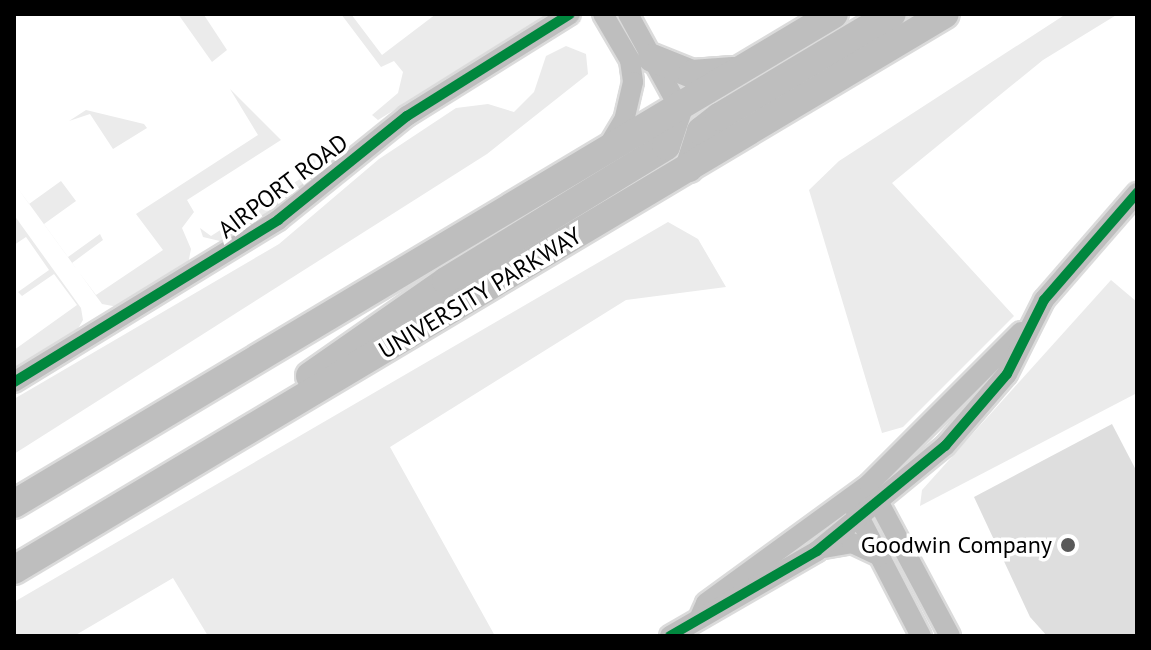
<!DOCTYPE html>
<html>
<head>
<meta charset="utf-8">
<style>
  body { margin:0 }
  #map { position:relative; width:1151px; height:650px; overflow:hidden; background:#fff; font-family:"PT Sans",sans-serif }
  div>[style] { position:absolute }
  [style*='--x'] { left:calc(var(--x)*1px); top:calc(var(--y)*1px); width:calc(var(--w)*1px); rotate:calc(var(--a)*1deg) }
  .green>* { inset:0; background:#ebebeb }
  .building>* { inset:0; background:#dedede }
  .roads { filter:drop-shadow(2px 0 #dbdbdb) drop-shadow(-2px 0 #dbdbdb) drop-shadow(0 2px #dbdbdb) drop-shadow(0 -2px #dbdbdb) }
  .minor>* { height:20px; margin:-10px; padding:0 10px; transform-origin:10px; border-radius:10px; background:#bebebe }
  .highway>* { height:28px; margin:-14px; padding:0 14px; transform-origin:14px; border-radius:14px; background:#bebebe }
  .cycleway>* { height:10px; margin:-5px; padding:0 5px; transform-origin:5px; border-radius:5px; background:#00873e }
  .dots>* { width:22px; height:22px; translate:-50% -50%; box-sizing:border-box; border:4px solid #fff; border-radius:50% }
  span { translate:-50% -50%; white-space:nowrap; text-align:center; line-height:1.15; -webkit-text-stroke:7px #fff; paint-order:stroke }
  .street-label { font-size:24px; color:#000 }
  .poi-label { font-size:24px; color:#000 }
  .right { translate:-100% -50%; text-align:right }
  .frame { position:absolute; inset:0; border:16px solid #000; pointer-events:none }
</style>
</head>
<body>
<div id="map">
  <div class="green">
    <div style="clip-path:polygon(178px 14px,204px 15px,227px 50px,212px 62px)"></div>
    <div style="clip-path:polygon(341px 14px,351px 14px,382px 55px,436px 14px,546px 16px,378px 120px,372px 115px,398px 93px,403px 72px,394px 61px,381px 67px)"></div>
    <div style="clip-path:polygon(1066px 14px,1118px 14px,1043px 60px,892px 183px,1014px 316px,903px 427px,882px 433px,809px 190px,839px 161px)"></div>
    <div style="clip-path:polygon(566px 46px,586px 54px,588px 74px,487px 154px,14px 454px,14px 399px,279px 244px,379px 159px,456px 108px,488px 104px,514px 112px,534px 92px,546px 56px)"></div>
    <div style="clip-path:polygon(230px 89px,281px 140px,187px 200px,194px 212px,182px 228px,191px 249px,188px 264px,118px 307px,102px 304px,14px 183px,29px 204px,61px 181px,76px 201px,44px 224px,68px 257px,100px 234px,103px 240px,72px 263px,96px 295px,163px 250px,136px 214px,258px 135px)"></div>
    <div style="clip-path:polygon(86px 110px,144px 124px,147px 128px,113px 149px,90px 114px,69px 121px)"></div>
    <div style="clip-path:polygon(316px 156px,314px 178px,285px 202px,224px 242px,203px 237px,200px 228px,211px 236px,303px 177px,298px 166px)"></div>
    <div style="clip-path:polygon(14px 215px,81px 308px,83px 320px,76px 332px,14px 370px,14px 350px,77px 305px,54px 274px,22px 296px,18px 292px,49px 270px,26px 237px,14px 245px)"></div>
    <div style="clip-path:polygon(668px 222px,698px 239px,726px 287px,626px 300px,390px 447px,495px 636px,208px 636px,173px 578px,74px 636px,14px 636px,14px 602px)"></div>
    <div style="clip-path:polygon(1111px 280px,1137px 302px,1137px 393px,920px 506px,922px 490px)"></div>
  </div>
  <div class="building">
    <div style="clip-path:polygon(1112px 424px,1137px 472px,1137px 636px,1047px 636px,1030px 617px,974px 497px)"></div>
  </div>
  <div class="roads">
    <div class="minor">
      <div style="--x:603;--y:14;--w:53;--a:59.6"></div>
      <div style="--x:630;--y:60;--w:22;--a:82"></div>
      <div style="--x:633;--y:82;--w:39;--a:103"></div>
      <div style="--x:624;--y:120;--w:33;--a:121"></div>
      <div style="--x:628;--y:14;--w:106;--a:61.3"></div>
      <div style="--x:14;--y:382;--w:310;--a:-31.5"></div>
      <div style="--x:278;--y:220;--w:166;--a:-38.9"></div>
      <div style="--x:407;--y:116;--w:192;--a:-32"></div>
      <div style="--x:871;--y:488;--w:168;--a:61.9"></div>
      <div style="--x:853;--y:505;--w:148;--a:62.6"></div>
      <div style="--x:824;--y:548;--w:28;--a:-10"></div>
      <div style="--x:852;--y:543;--w:31;--a:25"></div>
      <div style="--x:699;--y:619;--w:17;--a:-66"></div>
      <div style="--x:706;--y:603;--w:202;--a:-36.1"></div>
      <div style="--x:869;--y:484;--w:215;--a:-45"></div>
      <div style="--x:670;--y:636;--w:170;--a:-30"></div>
      <div style="--x:817;--y:551;--w:166;--a:-39.4"></div>
      <div style="--x:945;--y:446;--w:95;--a:-49.3"></div>
      <div style="--x:1007;--y:374;--w:83;--a:-63.4"></div>
      <div style="--x:1044;--y:300;--w:142;--a:-49"></div>
    </div>
    <div class="highway">
      <div style="--x:652;--y:58;--w:43;--a:21.8"></div>
      <div style="--x:692;--y:74;--w:41;--a:-4.2"></div>
      <div style="--x:689;--y:168;--w:39;--a:-72"></div>
      <div style="--x:701;--y:131;--w:23;--a:-38"></div>
      <div style="--x:719;--y:117;--w:201;--a:-30.8"></div>
      <div style="--x:310;--y:376;--w:166;--a:-34.9"></div>
      <div style="--x:446;--y:281;--w:258;--a:-31.5"></div>
      <div style="--x:666;--y:146;--w:41;--a:-71.6"></div>
      <div style="--x:14;--y:504;--w:955;--a:-30.86"></div>
      <div style="--x:14;--y:570;--w:1084;--a:-30.85"></div>
    </div>
  </div>
  <div class="cycleway">
    <div style="--x:14;--y:382;--w:310;--a:-31.5"></div>
    <div style="--x:278;--y:220;--w:166;--a:-38.9"></div>
    <div style="--x:407;--y:116;--w:192;--a:-32"></div>
    <div style="--x:670;--y:636;--w:170;--a:-30"></div>
    <div style="--x:817;--y:551;--w:166;--a:-39.4"></div>
    <div style="--x:945;--y:446;--w:95;--a:-49.3"></div>
    <div style="--x:1007;--y:374;--w:83;--a:-63.4"></div>
    <div style="--x:1044;--y:300;--w:142;--a:-49"></div>
  </div>
  <div class="dots">
    <div style="left:1068px;top:545px;background:#595959"></div>
  </div>
  <div class="street-label">
    <span style="left:283px;top:186px;rotate:-37deg">AIRPORT ROAD</span>
    <span style="left:480px;top:293px;rotate:-31deg">UNIVERSITY PARKWAY</span>
  </div>
  <div class="poi-label">
    <span class="right" style="left:1052px;top:545px">Goodwin Company</span>
  </div>
  <div class="frame"></div>
</div>
</body>
</html>
